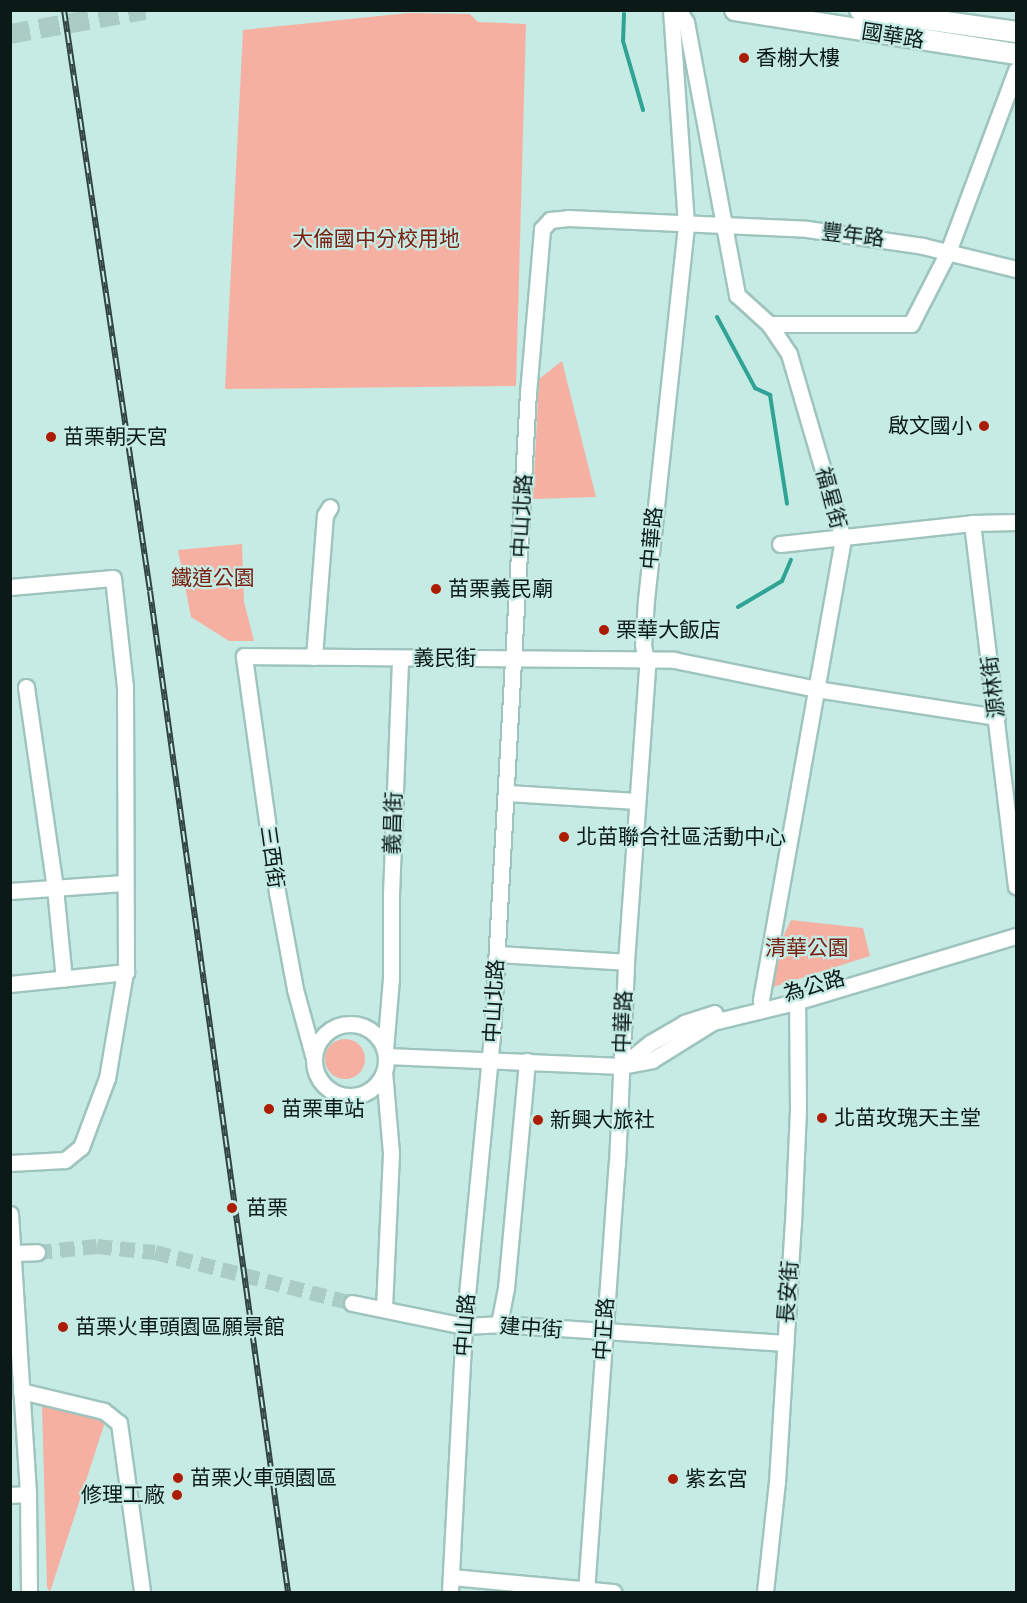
<!DOCTYPE html>
<html>
<head>
<meta charset="utf-8">
<style>
  body { margin:0 }
  #map { position:relative; width:1027px; height:1603px; overflow:hidden; background:#c5ebe4; font-family:"DM Sans","Noto Sans TC",sans-serif }
  div>[style] { position:absolute }
  [style*='--x'] { left:calc(var(--x)*1px); top:calc(var(--y)*1px); width:calc(var(--w)*1px); rotate:calc(var(--a)*1deg) }
  .green>* { inset:0; background:#f6b0a2 }
  .round { border-radius:50% }
  .stream>* { height:4px; margin:-2px; padding:0 2px; transform-origin:2px; border-radius:2px; background:#30a394 }
  .minor-tunnel>* { height:15px; margin-top:-7.5px; transform-origin:0; background:repeating-linear-gradient(90deg,#a9ccc5 0 15px,transparent 0 23px) }
  .major-tunnel>* { height:20px; margin-top:-10px; transform-origin:0; background:repeating-linear-gradient(90deg,#a9ccc5 0 20px,transparent 0 30px) }
  .roads { filter:drop-shadow(2px 0 #9ec4bd) drop-shadow(-2px 0 #9ec4bd) drop-shadow(0 2px #9ec4bd) drop-shadow(0 -2px #9ec4bd) }
  .minor>* { height:15px; margin:-7.5px; padding:0 7.5px; transform-origin:7.5px; border-radius:7.5px; background:#fff }
  .minor>.ring { margin:-7.5px; padding:0; box-sizing:content-box; background:none; border:15px solid #fff; border-radius:50% }
  .major>* { height:20px; margin:-10px; padding:0 10px; transform-origin:10px; border-radius:10px; background:#fff }
  .rail>* { height:6px; margin-top:-3px; transform-origin:0; background:repeating-linear-gradient(90deg,#c5ebe4 0 11px,#314441 0 22px); box-sizing:border-box; border-block:2px solid #314441 }
  .dots>* { width:16px; height:16px; translate:-50% -50%; box-sizing:border-box; border:3px solid #c5ebe4; border-radius:50% }
  span { translate:-50% -50%; white-space:nowrap; text-align:center; line-height:1.15; -webkit-text-stroke:4.5px #c5ebe4; paint-order:stroke }
  .street-label { font-size:21px; color:#0b1917 }
  .poi-label { font-size:21px; color:#0b1917 }
  .left { translate:0 -50%; text-align:left }
  .right { translate:-100% -50%; text-align:right }
  .park-label { font-size:21px; color:#7a2012 }
  .frame { position:absolute; inset:0; border:12px solid #0b1917; pointer-events:none }
</style>
</head>
<body>
<div id="map">
  <div class="green">
    <div style="clip-path:polygon(409px 13px,470px 14px,478px 22px,526px 24px,516px 386px,225px 389px,243px 30px)"></div>
    <div style="clip-path:polygon(562px 361px,596px 497px,533px 499px,539px 379px)"></div>
    <div style="clip-path:polygon(242px 544px,244px 602px,254px 641px,229px 641px,191px 617px,178px 550px)"></div>
    <div style="clip-path:polygon(791px 920px,863px 928px,870px 956px,770px 988px,776px 952px)"></div>
    <div class="round" style="left:325px;top:1039px;width:40px;height:40px"></div>
    <div style="clip-path:polygon(42px 1405px,101px 1417px,105px 1422px,50px 1592px,47px 1587px)"></div>
  </div>
  <div class="stream">
    <div style="--x:624;--y:14;--w:27;--a:92"></div>
    <div style="--x:623;--y:41;--w:72;--a:73.8"></div>
    <div style="--x:717;--y:317;--w:81;--a:61.8"></div>
    <div style="--x:755;--y:388;--w:17;--a:25"></div>
    <div style="--x:770;--y:395;--w:110;--a:81.1"></div>
    <div style="--x:738;--y:607;--w:51;--a:-30.6"></div>
    <div style="--x:782;--y:581;--w:23;--a:-67"></div>
  </div>
  <div class="minor-tunnel">
    <div style="--x:37;--y:1252;--w:60;--a:-5.7"></div>
    <div style="--x:97;--y:1246;--w:58;--a:5.9"></div>
    <div style="--x:155;--y:1252;--w:203;--a:14.5"></div>
  </div>
  <div class="major-tunnel">
    <div style="--x:10;--y:34;--w:137;--a:-10.1"></div>
  </div>
  <div class="roads">
    <div class="minor">
      <div style="--x:678;--y:10;--w:14;--a:56"></div>
      <div style="--x:686;--y:22;--w:278;--a:79.4"></div>
      <div style="--x:737;--y:295;--w:43;--a:42.2"></div>
      <div style="--x:769;--y:324;--w:36;--a:56"></div>
      <div style="--x:789;--y:354;--w:193;--a:73.7"></div>
      <div style="--x:843;--y:539;--w:468;--a:100.1"></div>
      <div style="--x:761;--y:1000;--w:9;--a:84"></div>
      <div style="--x:769;--y:324;--w:142;--a:0"></div>
      <div style="--x:911;--y:324;--w:81;--a:-62.8"></div>
      <div style="--x:948;--y:252;--w:194;--a:-69.5"></div>
      <div style="--x:972;--y:523;--w:366;--a:83.1"></div>
      <div style="--x:780;--y:544;--w:193;--a:-6.2"></div>
      <div style="--x:972;--y:523;--w:44;--a:-1.3"></div>
      <div style="--x:10;--y:587;--w:103;--a:-5"></div>
      <div style="--x:113;--y:578;--w:109;--a:83.7"></div>
      <div style="--x:125;--y:686;--w:280;--a:89.8"></div>
      <div style="--x:126;--y:966;--w:114;--a:99.6"></div>
      <div style="--x:107;--y:1078;--w:74;--a:110.6"></div>
      <div style="--x:81;--y:1147;--w:21;--a:141"></div>
      <div style="--x:65;--y:1160;--w:55;--a:176.9"></div>
      <div style="--x:314;--y:657;--w:142;--a:-85.6"></div>
      <div style="--x:325;--y:515;--w:9;--a:-58"></div>
      <div style="--x:26;--y:687;--w:203;--a:81.8"></div>
      <div style="--x:55;--y:888;--w:91;--a:84.4"></div>
      <div style="--x:507;--y:793;--w:130;--a:3.5"></div>
      <div style="--x:10;--y:891;--w:114;--a:-4"></div>
      <div style="--x:497;--y:954;--w:129;--a:3.5"></div>
      <div style="--x:10;--y:984;--w:117;--a:-5.9"></div>
      <div class="ring" style="left:314px;top:1024px;width:57px;height:57px"></div>
      <div style="--x:385;--y:1050;--w:72;--a:-85.2"></div>
      <div style="--x:391;--y:978;--w:83;--a:-90"></div>
      <div style="--x:391;--y:895;--w:237;--a:-87.8"></div>
      <div style="--x:313;--y:1055;--w:68;--a:-105.3"></div>
      <div style="--x:295;--y:989;--w:99;--a:-100.5"></div>
      <div style="--x:277;--y:892;--w:238;--a:-98"></div>
      <div style="--x:244;--y:656;--w:430;--a:0.5"></div>
      <div style="--x:674;--y:660;--w:145;--a:11.5"></div>
      <div style="--x:816;--y:689;--w:183;--a:8.8"></div>
      <div style="--x:386;--y:1056;--w:236;--a:2.4"></div>
      <div style="--x:622;--y:1066;--w:31;--a:-11"></div>
      <div style="--x:652;--y:1060;--w:72;--a:-31.9"></div>
      <div style="--x:713;--y:1022;--w:89;--a:-13.7"></div>
      <div style="--x:799;--y:1001;--w:227;--a:-16.7"></div>
      <div style="--x:624;--y:1064;--w:33;--a:-39"></div>
      <div style="--x:650;--y:1043;--w:39;--a:-30"></div>
      <div style="--x:684;--y:1023;--w:32;--a:-18"></div>
      <div style="--x:10;--y:1214;--w:281;--a:86.3"></div>
      <div style="--x:28;--y:1494;--w:98;--a:89.4"></div>
      <div style="--x:14;--y:1253;--w:23;--a:-2"></div>
      <div style="--x:352;--y:1303;--w:114;--a:11.6"></div>
      <div style="--x:464;--y:1326;--w:35;--a:-3"></div>
      <div style="--x:499;--y:1324;--w:287;--a:3.8"></div>
      <div style="--x:384;--y:1308;--w:155;--a:-87.4"></div>
      <div style="--x:391;--y:1153;--w:81;--a:-94.9"></div>
      <div style="--x:499;--y:1324;--w:37;--a:-79"></div>
      <div style="--x:506;--y:1288;--w:228;--a:-84.7"></div>
      <div style="--x:21;--y:1391;--w:85;--a:13.5"></div>
      <div style="--x:104;--y:1411;--w:19;--a:39"></div>
      <div style="--x:119;--y:1423;--w:171;--a:82.2"></div>
      <div style="--x:10;--y:1495;--w:18;--a:-3"></div>
      <div style="--x:451;--y:1577;--w:163;--a:5.3"></div>
      <div style="--x:450;--y:1592;--w:266;--a:-87"></div>
      <div style="--x:464;--y:1326;--w:291;--a:-84.5"></div>
      <div style="--x:492;--y:1036;--w:644;--a:-86.8"></div>
      <div style="--x:528;--y:393;--w:165;--a:-85.1"></div>
      <div style="--x:542;--y:229;--w:12;--a:-48"></div>
      <div style="--x:550;--y:220;--w:18;--a:-6"></div>
      <div style="--x:568;--y:218;--w:239;--a:2.6"></div>
      <div style="--x:807;--y:229;--w:117;--a:8.3"></div>
      <div style="--x:923;--y:246;--w:96;--a:13.9"></div>
      <div style="--x:586;--y:1592;--w:429;--a:-85.9"></div>
      <div style="--x:617;--y:1164;--w:202;--a:-87.4"></div>
      <div style="--x:626;--y:962;--w:296;--a:-85.9"></div>
      <div style="--x:647;--y:667;--w:22;--a:-100"></div>
      <div style="--x:643;--y:645;--w:45;--a:-86.2"></div>
      <div style="--x:646;--y:600;--w:378;--a:-83.9"></div>
      <div style="--x:686;--y:224;--w:215;--a:-94"></div>
      <div style="--x:765;--y:1592;--w:111;--a:-83.8"></div>
      <div style="--x:777;--y:1482;--w:258;--a:-86.5"></div>
      <div style="--x:793;--y:1224;--w:115;--a:-87.5"></div>
      <div style="--x:798;--y:1109;--w:115;--a:-90.5"></div>
    </div>
    <div class="major">
      <div style="--x:735;--y:10;--w:284;--a:8.9"></div>
      <div style="--x:860;--y:10;--w:158;--a:8"></div>
    </div>
  </div>
  <div class="rail">
    <div style="--x:64;--y:10;--w:587;--a:81.58"></div>
    <div style="--x:150;--y:591;--w:1010;--a:82.15"></div>
  </div>
  <div class="dots">
    <div style="left:744px;top:58px;background:#ab1c02"></div>
    <div style="left:984px;top:426px;background:#ab1c02"></div>
    <div style="left:51px;top:437px;background:#ab1c02"></div>
    <div style="left:436px;top:589px;background:#ab1c02"></div>
    <div style="left:604px;top:630px;background:#ab1c02"></div>
    <div style="left:564px;top:837px;background:#ab1c02"></div>
    <div style="left:269px;top:1109px;background:#ab1c02"></div>
    <div style="left:822px;top:1118px;background:#ab1c02"></div>
    <div style="left:538px;top:1120px;background:#ab1c02"></div>
    <div style="left:232px;top:1208px;background:#ab1c02"></div>
    <div style="left:63px;top:1327px;background:#ab1c02"></div>
    <div style="left:178px;top:1478px;background:#ab1c02"></div>
    <div style="left:673px;top:1479px;background:#ab1c02"></div>
    <div style="left:177px;top:1495px;background:#ab1c02"></div>
  </div>
  <div class="street-label">
    <span style="left:893px;top:36px;rotate:9deg">國華路</span>
    <span style="left:853px;top:235px;rotate:7deg">豐年路</span>
    <span style="left:831px;top:498px;rotate:75deg">福星街</span>
    <span style="left:522px;top:516px;rotate:-87deg">中山北路</span>
    <span style="left:652px;top:538px;rotate:-85deg">中華路</span>
    <span style="left:445px;top:658px">義民街</span>
    <span style="left:993px;top:687px;rotate:-97deg">源林街</span>
    <span style="left:393px;top:823px;rotate:-88deg">義昌街</span>
    <span style="left:272px;top:857px;rotate:82deg">三西街</span>
    <span style="left:814px;top:986px;rotate:-16deg">為公路</span>
    <span style="left:494px;top:1001px;rotate:-87deg">中山北路</span>
    <span style="left:623px;top:1022px;rotate:-88deg">中華路</span>
    <span style="left:788px;top:1292px;rotate:-86deg">長安街</span>
    <span style="left:465px;top:1325px;rotate:-86deg">中山路</span>
    <span style="left:531px;top:1328px;rotate:4deg">建中街</span>
    <span style="left:604px;top:1329px;rotate:-86deg">中正路</span>
  </div>
  <div class="poi-label">
    <span class="left" style="left:756px;top:58px">香榭大樓</span>
    <span class="right" style="left:972px;top:426px">啟文國小</span>
    <span class="left" style="left:63px;top:437px">苗栗朝天宮</span>
    <span class="left" style="left:448px;top:589px">苗栗義民廟</span>
    <span class="left" style="left:616px;top:630px">栗華大飯店</span>
    <span class="left" style="left:576px;top:837px">北苗聯合社區活動中心</span>
    <span class="left" style="left:281px;top:1109px">苗栗車站</span>
    <span class="left" style="left:834px;top:1118px">北苗玫瑰天主堂</span>
    <span class="left" style="left:550px;top:1120px">新興大旅社</span>
    <span class="left" style="left:246px;top:1208px">苗栗</span>
    <span class="left" style="left:75px;top:1327px">苗栗火車頭園區願景館</span>
    <span class="left" style="left:190px;top:1478px">苗栗火車頭園區</span>
    <span class="left" style="left:685px;top:1479px">紫玄宮</span>
    <span class="right" style="left:165px;top:1495px">修理工廠</span>
  </div>
  <div class="park-label">
    <span style="left:376px;top:239px">大倫國中分校用地</span>
    <span style="left:213px;top:578px">鐵道公園</span>
    <span style="left:807px;top:948px">清華公園</span>
  </div>
  <div class="frame"></div>
</div>
</body>
</html>
